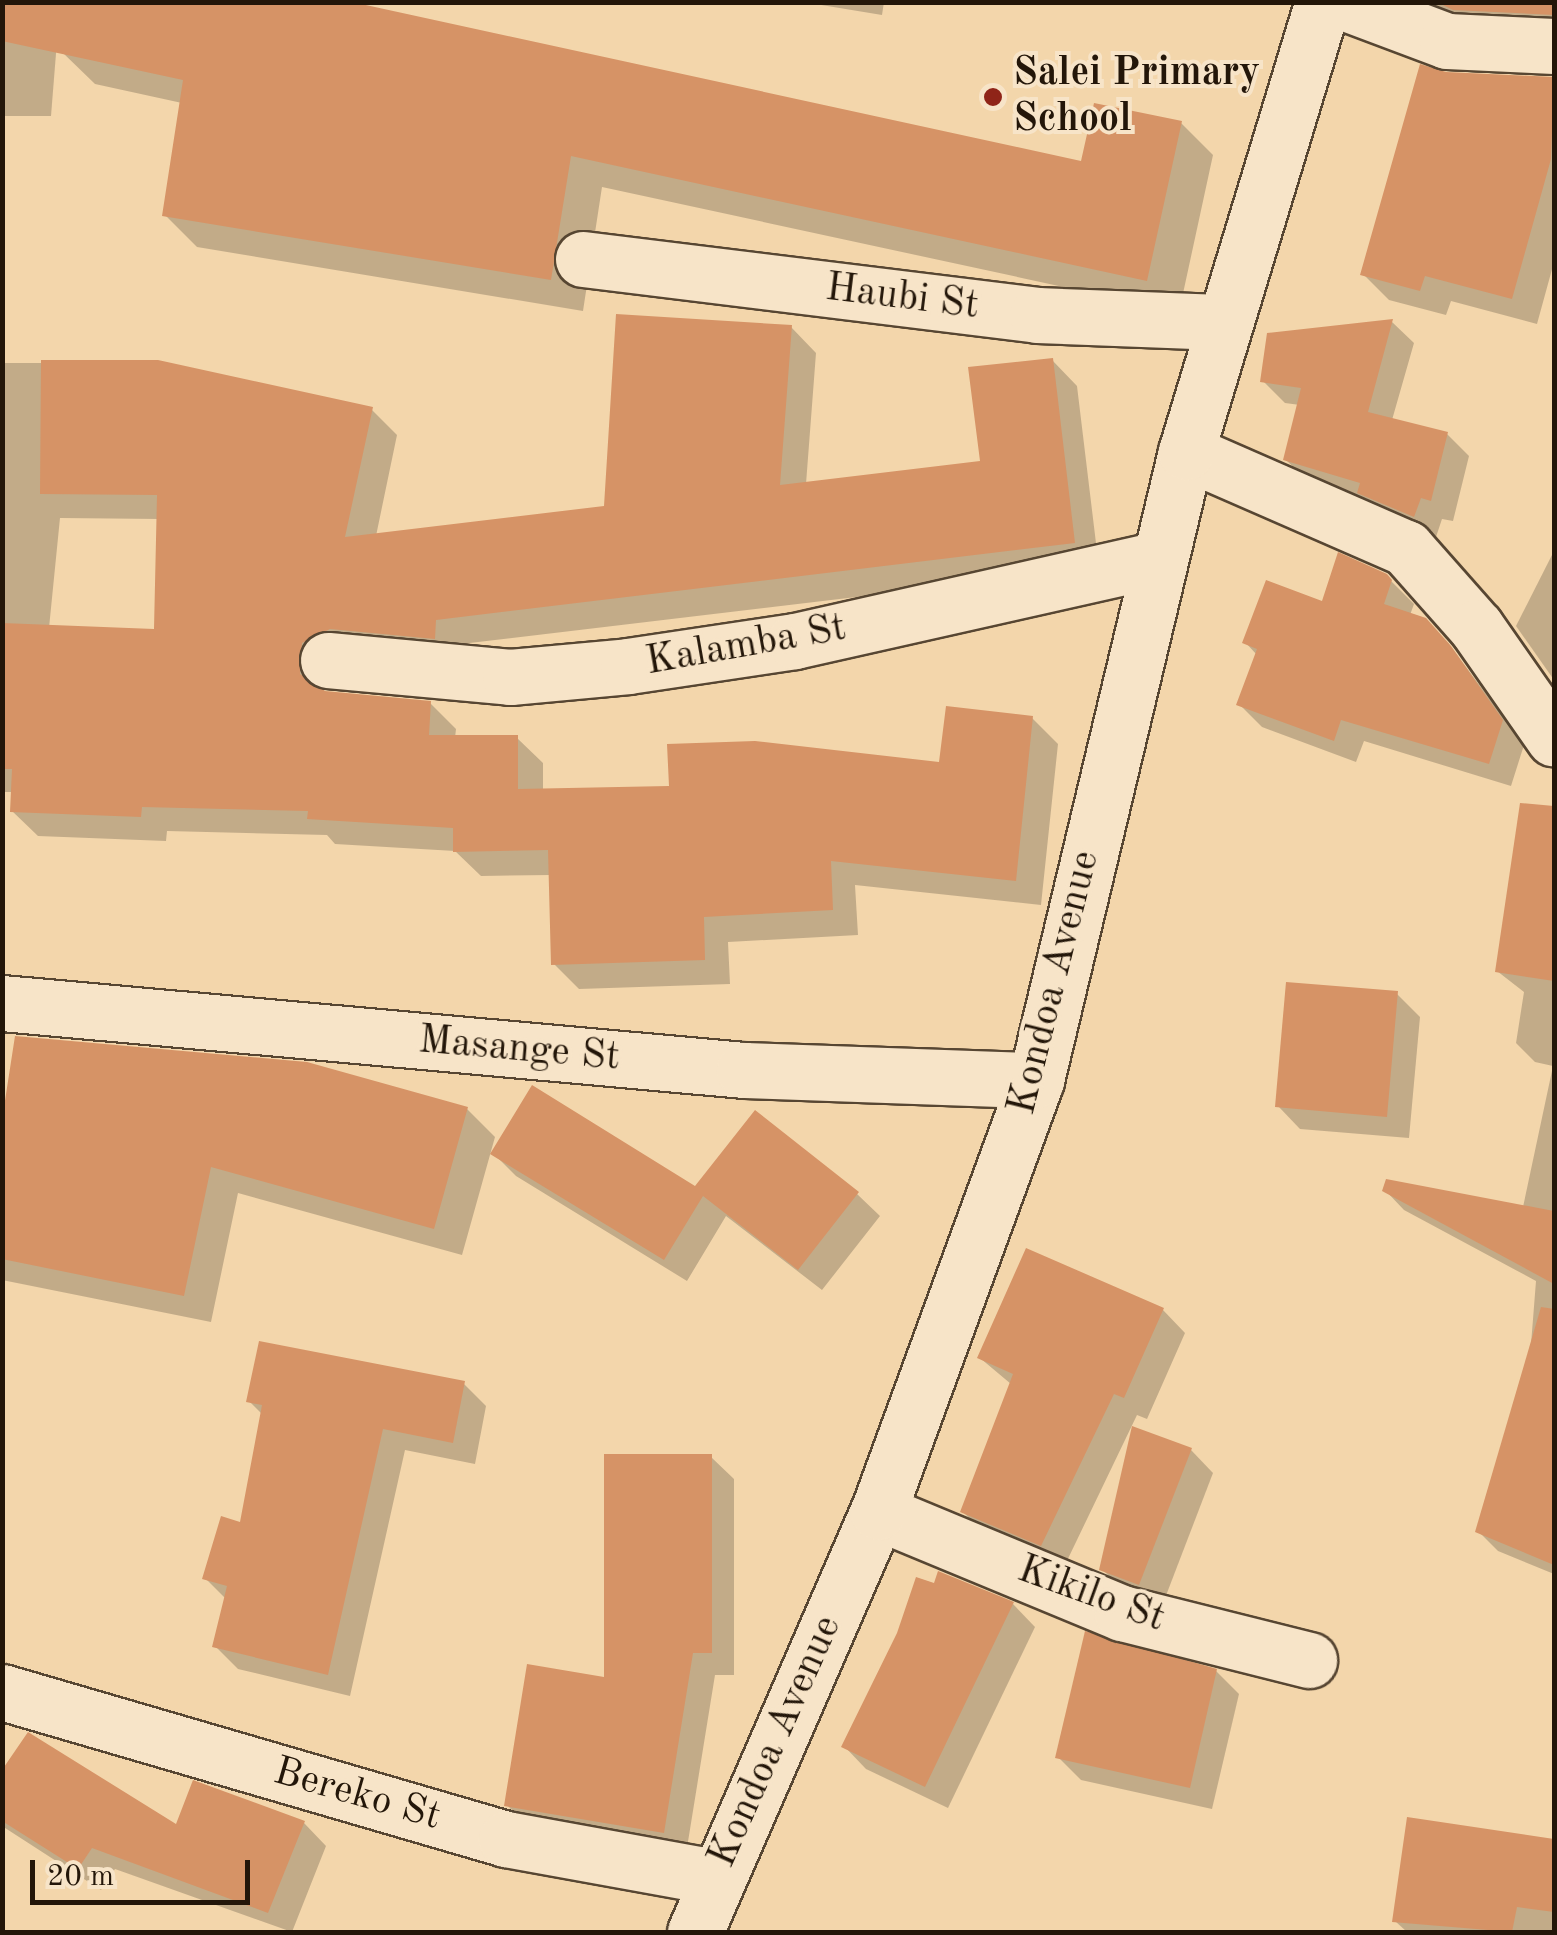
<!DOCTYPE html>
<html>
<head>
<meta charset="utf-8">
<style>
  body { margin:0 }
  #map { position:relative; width:1557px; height:1935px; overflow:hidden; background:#f3d6ab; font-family:"Old Standard TT",serif }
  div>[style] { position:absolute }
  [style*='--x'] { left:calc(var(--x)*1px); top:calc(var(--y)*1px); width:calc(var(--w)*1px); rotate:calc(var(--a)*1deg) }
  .shadow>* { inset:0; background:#0003 }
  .building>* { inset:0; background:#d69366 }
  .roads { filter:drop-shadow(2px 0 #574632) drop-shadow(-2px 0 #574632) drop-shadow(0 2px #574632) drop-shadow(0 -2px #574632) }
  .minor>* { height:55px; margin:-27.5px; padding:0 27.5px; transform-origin:27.5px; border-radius:27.5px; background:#f7e4c8 }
  .dots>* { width:28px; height:28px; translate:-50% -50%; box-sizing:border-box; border:5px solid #f7e4c8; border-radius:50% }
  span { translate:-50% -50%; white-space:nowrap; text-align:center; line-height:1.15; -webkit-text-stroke:8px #f7e4c8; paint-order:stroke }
  .poi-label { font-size:40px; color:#231609; font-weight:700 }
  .left { translate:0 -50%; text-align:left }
  .street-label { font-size:40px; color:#231609 }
  .frame { position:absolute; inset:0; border:5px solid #231609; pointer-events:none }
  .scale { position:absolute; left:30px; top:1860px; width:220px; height:45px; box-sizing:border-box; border:5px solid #231609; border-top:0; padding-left:12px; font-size:30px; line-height:35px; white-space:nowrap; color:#231609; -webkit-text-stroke:8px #f7e4c8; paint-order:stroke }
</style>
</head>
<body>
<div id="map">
  <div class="shadow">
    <div style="clip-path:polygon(2px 2px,59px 16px,51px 116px,2px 116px)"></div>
    <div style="clip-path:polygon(803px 2px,884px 2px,882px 15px)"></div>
    <div style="clip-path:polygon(1418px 2px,1554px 2px,1554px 39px,1481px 35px)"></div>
    <div style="clip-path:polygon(62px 52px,1083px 164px,1181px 123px,1213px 155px,1179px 312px,602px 187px,583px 311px,197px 247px,165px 215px,182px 103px,95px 84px)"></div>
    <div style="clip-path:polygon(1445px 75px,1554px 79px,1554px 262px,1537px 324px,1451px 301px,1446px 315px,1389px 300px,1363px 274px)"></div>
    <div style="clip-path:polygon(1392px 322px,1414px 343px,1392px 420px,1447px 434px,1469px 456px,1453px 521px,1442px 519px,1436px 537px,1382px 514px,1367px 499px,1308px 481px,1286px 460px,1300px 405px,1285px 403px,1263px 381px)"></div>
    <div style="clip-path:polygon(evenodd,791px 327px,816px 353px,806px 484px,983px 463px,1052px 360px,1077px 386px,1099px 568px,461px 644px,460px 663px,321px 685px,325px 693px,430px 703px,456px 729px,455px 738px,517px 738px,543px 763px,543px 791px,671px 788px,942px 765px,1032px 718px,1058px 744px,1041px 905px,855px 885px,858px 935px,728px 942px,730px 984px,579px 989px,554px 964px,551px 875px,481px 876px,455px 851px,335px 844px,327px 835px,167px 831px,166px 841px,38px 836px,12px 811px,13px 792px,2px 792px,2px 363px,157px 363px,372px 410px,397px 435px,376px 536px,606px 508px,791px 327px,60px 518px,159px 519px,157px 631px,49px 628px,60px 518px)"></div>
    <div style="clip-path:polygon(1554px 551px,1554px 680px,1516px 626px)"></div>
    <div style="clip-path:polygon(1386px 576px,1414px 604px,1410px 615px,1448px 643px,1524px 745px,1511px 786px,1364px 741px,1356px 762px,1262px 727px,1239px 704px,1257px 655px,1245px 642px)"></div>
    <div style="clip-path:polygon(1536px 815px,1554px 817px,1554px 1574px,1498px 1551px,1478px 1531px,1527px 1395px,1536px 1281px,1404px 1210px,1385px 1190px,1523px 1207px,1553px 1066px,1535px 1062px,1516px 1043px,1524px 992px,1497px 971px)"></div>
    <div style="clip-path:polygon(1397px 994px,1420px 1017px,1409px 1138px,1300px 1129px,1278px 1106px)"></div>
    <div style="clip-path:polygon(2px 1109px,467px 1109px,495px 1137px,462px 1255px,238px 1193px,211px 1322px,2px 1280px)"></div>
    <div style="clip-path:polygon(494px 1154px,696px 1189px,857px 1194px,880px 1216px,822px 1290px,726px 1216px,687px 1281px,516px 1176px)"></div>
    <div style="clip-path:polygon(1163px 1310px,1185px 1333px,1147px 1419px,1137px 1415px,1064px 1567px,986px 1534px,963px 1512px,1011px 1384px,980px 1358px)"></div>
    <div style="clip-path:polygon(464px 1384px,486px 1406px,475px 1464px,405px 1450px,350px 1696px,238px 1669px,215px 1646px,226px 1599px,205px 1578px,242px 1525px,263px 1415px,249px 1401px)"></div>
    <div style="clip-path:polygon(1191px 1450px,1213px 1473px,1162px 1606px,1125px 1592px,1102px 1569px)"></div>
    <div style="clip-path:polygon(711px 1457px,734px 1479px,734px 1675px,715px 1675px,686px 1854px,529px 1828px,507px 1805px,606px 1680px)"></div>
    <div style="clip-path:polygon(1013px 1604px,1035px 1627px,948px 1808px,866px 1769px,844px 1746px,900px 1634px)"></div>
    <div style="clip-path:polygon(1216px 1671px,1239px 1694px,1212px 1809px,1081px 1780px,1058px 1757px)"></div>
    <div style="clip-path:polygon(2px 1775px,177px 1827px,304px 1823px,326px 1846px,292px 1932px,115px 1869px,101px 1890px,2px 1826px)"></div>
    <div style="clip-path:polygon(1553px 1841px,1554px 1932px,1407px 1932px,1395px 1921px)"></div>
  </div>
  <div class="building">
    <div style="clip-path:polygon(2px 2px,352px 2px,1081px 161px,1094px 103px,1182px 121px,1147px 281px,571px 156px,551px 280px,162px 216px,183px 80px,2px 41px)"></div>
    <div style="clip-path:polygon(1437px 2px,1554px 2px,1554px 15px,1453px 10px)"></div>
    <div style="clip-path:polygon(1420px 64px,1446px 72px,1554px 77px,1551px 159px,1512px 299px,1425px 276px,1420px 291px,1360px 275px)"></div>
    <div style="clip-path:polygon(616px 314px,792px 325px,780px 485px,980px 461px,968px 367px,1053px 358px,1075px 543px,436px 620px,435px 639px,330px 629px,302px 643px,300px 674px,325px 691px,431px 701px,429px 735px,518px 735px,518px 789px,669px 786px,667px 744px,755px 741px,939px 762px,946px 706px,1033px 716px,1016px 881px,831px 861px,833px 910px,704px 917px,705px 960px,551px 965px,548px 850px,453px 852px,453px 828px,307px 819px,308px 811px,142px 807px,141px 817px,10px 812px,12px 769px,2px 769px,2px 623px,154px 629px,157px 495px,40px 494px,41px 360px,158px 360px,373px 407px,345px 537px,604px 506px)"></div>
    <div style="clip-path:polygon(1393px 319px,1368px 412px,1448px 432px,1431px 501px,1421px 498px,1414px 517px,1357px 493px,1360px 483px,1283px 460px,1301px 388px,1260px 382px,1267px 333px)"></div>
    <div style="clip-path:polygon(1338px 552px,1387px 574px,1392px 580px,1384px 604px,1426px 618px,1451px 646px,1503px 720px,1489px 764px,1341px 720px,1334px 741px,1236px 705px,1257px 649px,1242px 643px,1266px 580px,1322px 601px)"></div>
    <div style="clip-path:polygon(1520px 803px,1554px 806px,1554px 981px,1495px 972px)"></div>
    <div style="clip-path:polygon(1286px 982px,1398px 991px,1387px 1117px,1275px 1107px)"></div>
    <div style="clip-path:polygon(15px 1036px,307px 1062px,468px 1107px,434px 1229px,211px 1167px,184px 1296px,2px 1259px,2px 1120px)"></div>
    <div style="clip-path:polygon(532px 1085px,695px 1186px,755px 1110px,859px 1192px,798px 1270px,703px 1196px,664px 1260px,490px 1154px)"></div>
    <div style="clip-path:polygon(1386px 1179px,1554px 1211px,1554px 1284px,1382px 1191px)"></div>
    <div style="clip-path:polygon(1026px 1248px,1164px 1308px,1124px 1398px,1114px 1394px,1041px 1546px,960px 1512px,1013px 1374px,977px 1358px)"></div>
    <div style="clip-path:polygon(1541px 1307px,1554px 1309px,1554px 1565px,1475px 1532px)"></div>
    <div style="clip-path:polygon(259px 1341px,465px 1381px,453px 1443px,383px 1429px,328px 1675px,212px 1647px,227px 1586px,202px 1579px,221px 1516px,240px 1522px,262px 1405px,246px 1402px)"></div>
    <div style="clip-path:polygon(1132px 1426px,1192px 1448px,1139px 1585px,1099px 1570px)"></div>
    <div style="clip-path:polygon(604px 1454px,712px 1454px,712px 1653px,693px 1653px,664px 1833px,504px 1806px,527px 1664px,604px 1677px)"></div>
    <div style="clip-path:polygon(938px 1571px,1014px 1602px,925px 1787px,841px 1747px,897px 1633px,916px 1577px,934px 1583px)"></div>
    <div style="clip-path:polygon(1085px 1631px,1217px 1669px,1190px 1788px,1055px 1758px)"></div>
    <div style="clip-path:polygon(28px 1732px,176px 1824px,193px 1780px,305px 1821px,268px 1913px,92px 1848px,78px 1869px,2px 1821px,2px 1770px)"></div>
    <div style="clip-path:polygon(1407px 1817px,1554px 1839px,1554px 1912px,1517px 1907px,1512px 1932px,1392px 1922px)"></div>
  </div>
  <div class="roads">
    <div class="minor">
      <div style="--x:1343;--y:2;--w:111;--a:20.6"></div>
      <div style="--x:1447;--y:41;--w:107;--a:2.7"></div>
      <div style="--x:583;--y:259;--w:457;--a:7"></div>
      <div style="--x:1037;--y:315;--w:184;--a:2.2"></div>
      <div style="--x:1186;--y:452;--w:240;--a:23.6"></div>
      <div style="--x:1406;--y:548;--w:106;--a:48.5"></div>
      <div style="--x:1476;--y:627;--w:136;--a:55.1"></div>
      <div style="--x:328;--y:660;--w:183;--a:5.3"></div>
      <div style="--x:510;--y:677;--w:119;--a:-5.3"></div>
      <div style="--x:628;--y:666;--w:169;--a:-8.5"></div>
      <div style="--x:795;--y:641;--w:372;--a:-12.7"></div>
      <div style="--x:2;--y:1003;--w:745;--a:5.16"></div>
      <div style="--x:744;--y:1070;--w:292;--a:2"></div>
      <div style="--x:878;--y:1512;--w:264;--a:22.5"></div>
      <div style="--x:1122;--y:1613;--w:193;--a:14.1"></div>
      <div style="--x:2;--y:1692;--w:525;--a:16.26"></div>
      <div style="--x:506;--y:1839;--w:213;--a:10.3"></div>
      <div style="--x:695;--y:1932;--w:458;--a:-66.5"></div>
      <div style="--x:878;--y:1512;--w:460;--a:-69.9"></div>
      <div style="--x:1036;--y:1080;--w:646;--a:-76.57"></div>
      <div style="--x:1186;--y:452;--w:470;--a:-73.1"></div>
    </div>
  </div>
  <div class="dots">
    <div style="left:993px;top:97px;background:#8f2418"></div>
  </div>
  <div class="poi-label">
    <span class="left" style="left:1013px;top:97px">Salei Primary<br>School</span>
  </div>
  <div class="street-label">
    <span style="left:902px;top:298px;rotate:7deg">Haubi St</span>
    <span style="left:746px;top:646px;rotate:-10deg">Kalamba St</span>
    <span style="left:1055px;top:983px;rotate:-76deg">Kondoa Avenue</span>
    <span style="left:519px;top:1050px;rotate:5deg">Masange St</span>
    <span style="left:1091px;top:1595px;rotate:20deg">Kikilo St</span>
    <span style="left:776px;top:1742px;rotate:-66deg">Kondoa Avenue</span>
    <span style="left:357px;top:1795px;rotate:16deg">Bereko St</span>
  </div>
  <div class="frame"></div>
  <div class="scale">20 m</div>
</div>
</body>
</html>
